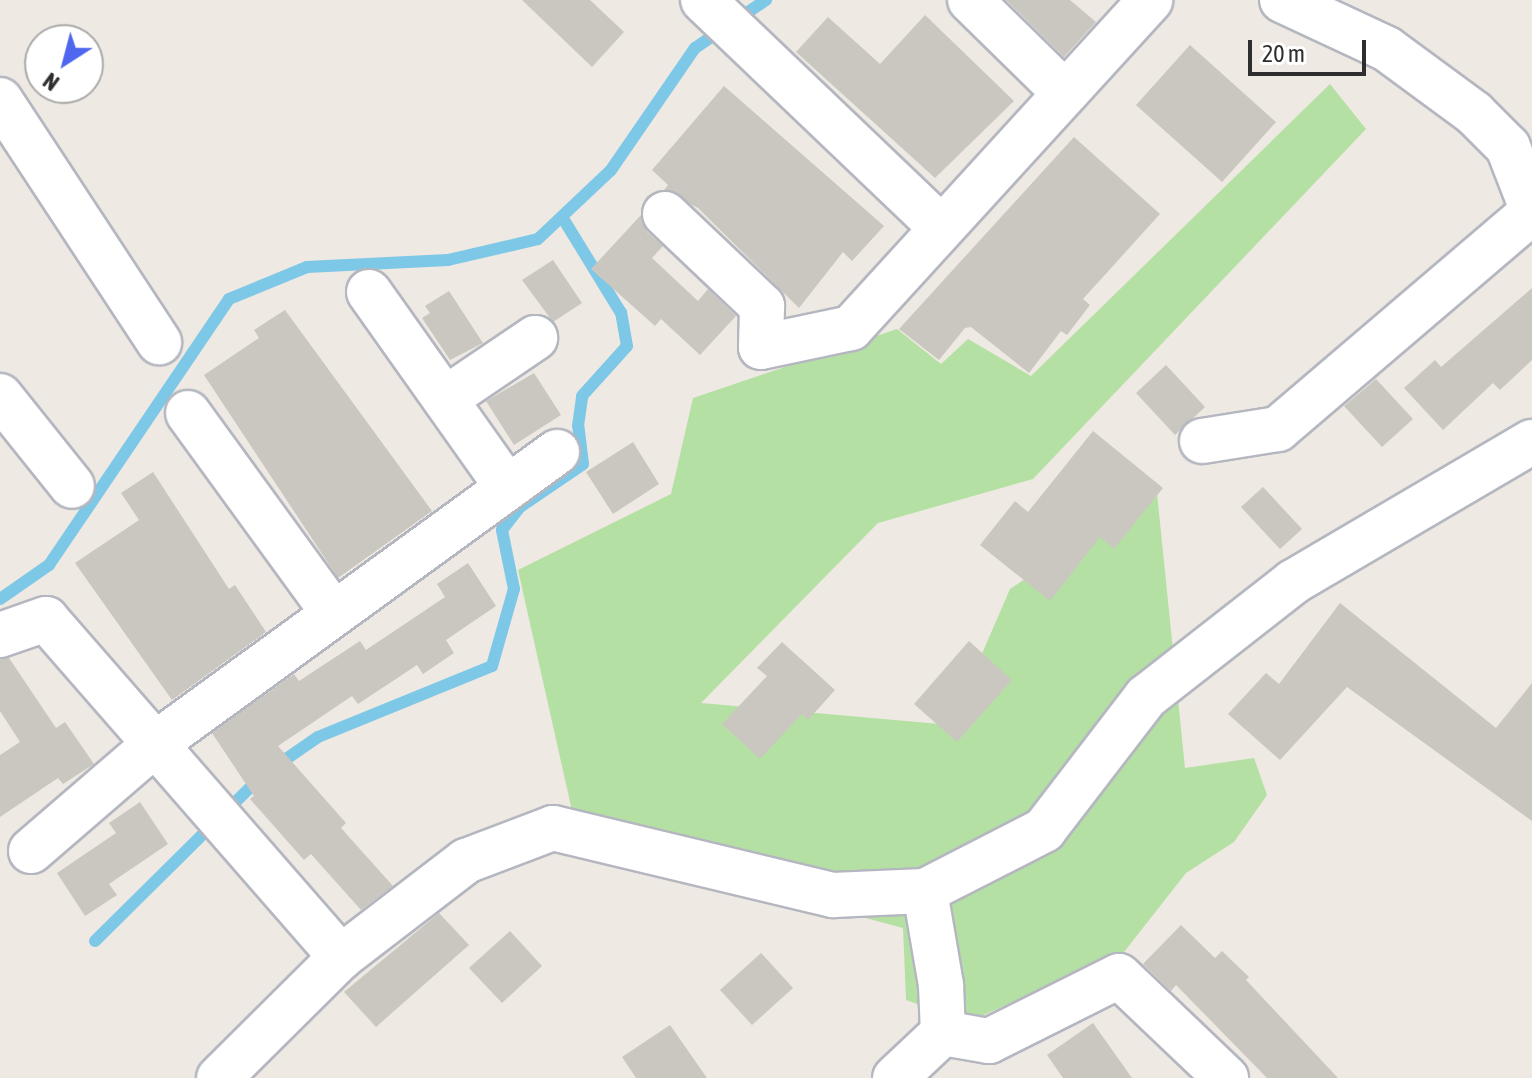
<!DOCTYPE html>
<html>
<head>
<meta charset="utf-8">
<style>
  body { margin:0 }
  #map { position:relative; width:1532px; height:1078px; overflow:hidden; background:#eee9e2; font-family:"Asap Condensed",sans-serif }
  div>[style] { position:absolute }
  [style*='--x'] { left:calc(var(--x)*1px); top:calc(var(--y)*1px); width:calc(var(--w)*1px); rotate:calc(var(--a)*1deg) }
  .green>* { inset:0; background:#b5e0a3 }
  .stream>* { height:12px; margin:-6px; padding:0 6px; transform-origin:6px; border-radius:6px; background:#7dc7e7 }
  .building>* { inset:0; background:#cac7c0 }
  .roads { filter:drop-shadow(2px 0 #b5b7c0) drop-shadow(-2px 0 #b5b7c0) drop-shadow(0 2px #b5b7c0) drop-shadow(0 -2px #b5b7c0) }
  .street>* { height:44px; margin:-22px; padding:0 22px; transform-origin:22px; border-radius:22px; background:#fff }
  span { translate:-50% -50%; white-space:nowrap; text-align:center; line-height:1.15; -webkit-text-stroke:7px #fff; paint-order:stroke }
  .north { position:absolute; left:24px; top:24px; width:80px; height:80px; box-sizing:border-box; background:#fff; border:2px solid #ababab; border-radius:50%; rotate:216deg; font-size:22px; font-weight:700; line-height:32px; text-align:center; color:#2e2e2e }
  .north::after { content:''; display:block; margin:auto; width:28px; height:36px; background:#4f66ee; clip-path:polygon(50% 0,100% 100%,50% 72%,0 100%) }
  .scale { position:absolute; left:1248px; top:40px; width:118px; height:36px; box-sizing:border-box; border:4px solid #2e2e2e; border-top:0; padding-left:10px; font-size:24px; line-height:28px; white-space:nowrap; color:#2e2e2e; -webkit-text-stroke:6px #fff; paint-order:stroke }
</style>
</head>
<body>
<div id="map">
  <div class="green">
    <div style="clip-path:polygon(1330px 84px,1366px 129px,1033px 479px,878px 523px,701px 703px,951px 725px,1010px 589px,1157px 493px,1185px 768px,1254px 758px,1267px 795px,1234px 842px,1186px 873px,1124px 952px,968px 1022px,906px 1000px,903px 928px,579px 842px,518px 570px,671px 494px,693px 398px,897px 329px,941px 364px,968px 339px,1031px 376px)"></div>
  </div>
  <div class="stream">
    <div style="--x:0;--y:599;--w:60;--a:-34.8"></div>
    <div style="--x:49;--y:565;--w:321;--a:-55.9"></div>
    <div style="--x:229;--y:299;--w:84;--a:-22.3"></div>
    <div style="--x:307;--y:267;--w:141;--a:-2.8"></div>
    <div style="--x:448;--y:260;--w:92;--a:-13.1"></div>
    <div style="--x:538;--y:239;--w:100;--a:-43.4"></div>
    <div style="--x:611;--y:170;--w:148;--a:-55.5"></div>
    <div style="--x:695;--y:48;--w:86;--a:-34.1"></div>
    <div style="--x:276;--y:766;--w:51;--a:-34.6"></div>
    <div style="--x:318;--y:737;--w:188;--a:-22.2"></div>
    <div style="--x:492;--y:666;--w:80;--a:-74.1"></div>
    <div style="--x:514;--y:589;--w:60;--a:-101.5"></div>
    <div style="--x:502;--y:530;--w:29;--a:-52"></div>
    <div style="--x:520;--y:507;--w:76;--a:-34.3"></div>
    <div style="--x:583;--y:464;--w:38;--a:-97"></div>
    <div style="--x:578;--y:426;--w:30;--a:-82"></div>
    <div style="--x:582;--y:396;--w:67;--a:-48"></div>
    <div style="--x:627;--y:346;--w:34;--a:-100"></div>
    <div style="--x:621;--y:313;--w:109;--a:-121.5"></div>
    <div style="--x:95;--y:941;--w:233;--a:-44.7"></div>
  </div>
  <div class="building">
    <div style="clip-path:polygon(522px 0,590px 0,624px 32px,592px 67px)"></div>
    <div style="clip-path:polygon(1006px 0,1070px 0,1096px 22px,1064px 57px)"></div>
    <div style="clip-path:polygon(925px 15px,1014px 101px,935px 178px,796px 52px,828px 17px,880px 64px)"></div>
    <div style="clip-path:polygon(1190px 45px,1276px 122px,1222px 182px,1136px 105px)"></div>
    <div style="clip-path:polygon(724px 86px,884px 226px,852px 261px,843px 252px,799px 308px,698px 208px,664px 190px,668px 185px,652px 170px)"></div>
    <div style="clip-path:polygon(1074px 137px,1160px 214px,1083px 299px,1090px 305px,1067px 335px,1061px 331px,1029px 373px,971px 327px,965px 328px,939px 360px,899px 329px)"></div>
    <div style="clip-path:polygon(641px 215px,647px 232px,663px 246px,652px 258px,698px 301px,708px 289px,736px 316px,700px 355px,661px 319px,655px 326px,591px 269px)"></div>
    <div style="clip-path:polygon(553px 260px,582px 303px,553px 322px,522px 280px)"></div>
    <div style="clip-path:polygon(1532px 288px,1532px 360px,1500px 390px,1493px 383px,1443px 430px,1404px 388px,1435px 360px,1441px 367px)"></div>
    <div style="clip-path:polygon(449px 291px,483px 343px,450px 360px,422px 318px,430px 313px,425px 306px)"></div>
    <div style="clip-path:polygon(285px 310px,432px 511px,338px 578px,204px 375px,259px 338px,254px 330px)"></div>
    <div style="clip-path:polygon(1166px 365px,1205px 407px,1175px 435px,1136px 393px)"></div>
    <div style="clip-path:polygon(534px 373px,561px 415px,514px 445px,486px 401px)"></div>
    <div style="clip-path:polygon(1376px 379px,1413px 419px,1382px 447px,1344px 406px)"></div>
    <div style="clip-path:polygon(1093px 431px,1163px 488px,1114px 549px,1100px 537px,1050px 601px,980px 545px,1015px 501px,1028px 512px)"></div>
    <div style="clip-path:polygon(633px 442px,659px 484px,613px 514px,586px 472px)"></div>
    <div style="clip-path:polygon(153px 472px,229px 589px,235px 585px,266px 632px,172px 700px,75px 563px,139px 520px,121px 493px)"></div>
    <div style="clip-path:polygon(1263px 487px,1302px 529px,1280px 549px,1241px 507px)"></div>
    <div style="clip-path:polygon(468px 563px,496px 606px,446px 640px,454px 653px,423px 674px,417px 665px,358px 704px,352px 696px,278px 746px,346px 823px,341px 828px,393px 886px,361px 910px,311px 854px,304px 860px,250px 799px,254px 796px,212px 733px,294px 674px,299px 681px,360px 641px,366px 650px,445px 597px,437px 584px)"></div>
    <div style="clip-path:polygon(1340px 603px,1496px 728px,1532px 683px,1532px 821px,1347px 687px,1280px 760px,1228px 714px,1266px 673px,1279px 684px)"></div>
    <div style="clip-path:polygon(969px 641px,1012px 680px,957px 742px,914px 704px)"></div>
    <div style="clip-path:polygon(782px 642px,835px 690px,808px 720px,802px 714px,760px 759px,722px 724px,767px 676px,757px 668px)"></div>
    <div style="clip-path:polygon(9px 658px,56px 728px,65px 722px,94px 764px,63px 784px,58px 778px,0 817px,0 755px,20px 742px,0 711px,0 659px)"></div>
    <div style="clip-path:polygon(140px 802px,168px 844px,109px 884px,117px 895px,85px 916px,57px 873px,116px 833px,109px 823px)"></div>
    <div style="clip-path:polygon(439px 913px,469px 945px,376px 1027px,344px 992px)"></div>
    <div style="clip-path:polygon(1181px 925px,1215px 958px,1222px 951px,1249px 977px,1246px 980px,1338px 1078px,1267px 1078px,1176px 985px,1171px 991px,1143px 964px)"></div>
    <div style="clip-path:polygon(510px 931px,542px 966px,502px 1003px,469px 968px)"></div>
    <div style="clip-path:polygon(761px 953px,793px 988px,752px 1025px,720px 990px)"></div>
    <div style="clip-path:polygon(1093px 1023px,1132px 1078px,1063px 1078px,1047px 1055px)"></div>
    <div style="clip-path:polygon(670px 1025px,707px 1078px,636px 1078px,622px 1057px)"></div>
  </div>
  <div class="roads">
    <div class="street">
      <div style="--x:703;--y:0;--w:330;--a:43.7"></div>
      <div style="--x:970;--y:0;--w:133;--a:44.4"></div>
      <div style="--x:1282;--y:0;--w:116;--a:25"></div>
      <div style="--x:1387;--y:49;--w:108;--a:36.3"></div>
      <div style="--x:1474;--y:113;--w:48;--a:45"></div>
      <div style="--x:1508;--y:147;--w:66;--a:68.8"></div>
      <div style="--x:0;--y:100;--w:290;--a:56.7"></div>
      <div style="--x:665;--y:214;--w:134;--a:43.5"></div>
      <div style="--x:762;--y:306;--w:41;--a:91.4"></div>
      <div style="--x:761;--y:347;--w:92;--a:-11.9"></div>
      <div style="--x:851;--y:328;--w:444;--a:-47.6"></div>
      <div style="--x:369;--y:292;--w:240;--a:54.7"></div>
      <div style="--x:0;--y:396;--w:115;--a:51.3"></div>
      <div style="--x:445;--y:399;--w:109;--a:-34.1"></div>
      <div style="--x:188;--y:413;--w:248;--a:54"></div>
      <div style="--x:1202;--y:441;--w:77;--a:-9"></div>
      <div style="--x:1278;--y:429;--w:334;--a:-40.5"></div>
      <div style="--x:0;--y:635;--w:49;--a:-19.2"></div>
      <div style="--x:46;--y:619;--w:449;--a:48.9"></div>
      <div style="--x:31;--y:851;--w:164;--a:-40.8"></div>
      <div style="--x:155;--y:744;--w:497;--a:-36"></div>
      <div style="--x:943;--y:1033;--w:47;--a:9.9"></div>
      <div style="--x:989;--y:1041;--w:145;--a:-26.6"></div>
      <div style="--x:1119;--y:976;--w:148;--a:43.6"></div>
      <div style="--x:219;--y:1078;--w:172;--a:-44.8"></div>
      <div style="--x:341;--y:957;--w:158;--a:-37.5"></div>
      <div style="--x:466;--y:861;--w:93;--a:-20.8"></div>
      <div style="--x:553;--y:828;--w:288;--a:13.5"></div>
      <div style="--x:833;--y:895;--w:92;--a:-2.5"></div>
      <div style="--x:925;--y:891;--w:134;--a:-27.1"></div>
      <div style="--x:1044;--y:830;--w:168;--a:-52.5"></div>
      <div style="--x:1146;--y:697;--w:187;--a:-38"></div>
      <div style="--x:1293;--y:582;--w:277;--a:-30.4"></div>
      <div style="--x:895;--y:1078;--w:66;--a:-43.2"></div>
      <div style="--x:943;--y:1033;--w:48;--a:-92.4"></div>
      <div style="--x:941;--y:985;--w:95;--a:-99.7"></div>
    </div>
  </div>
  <div class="north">N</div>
  <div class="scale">20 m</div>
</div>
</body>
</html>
